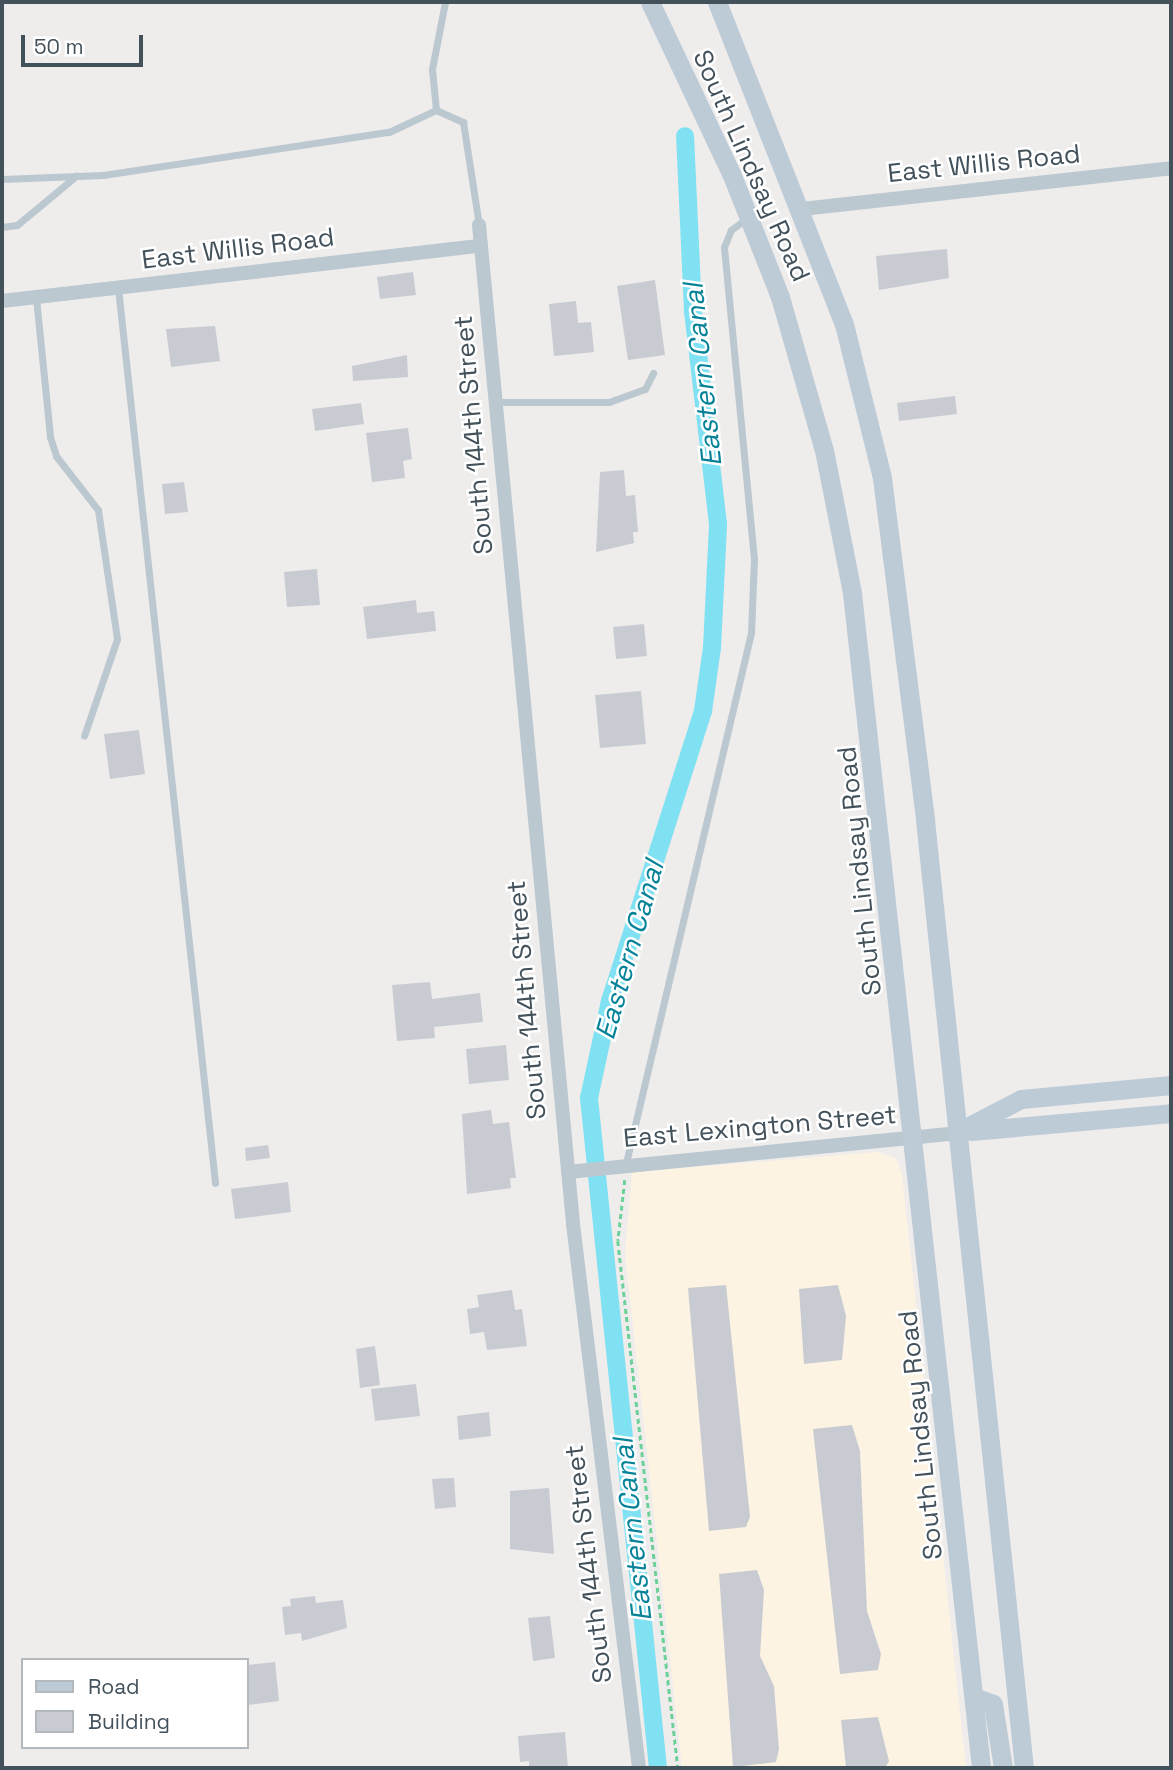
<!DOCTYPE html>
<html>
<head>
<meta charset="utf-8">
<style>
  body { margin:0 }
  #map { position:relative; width:1173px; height:1770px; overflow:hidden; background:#efecec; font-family:"Space Grotesk",sans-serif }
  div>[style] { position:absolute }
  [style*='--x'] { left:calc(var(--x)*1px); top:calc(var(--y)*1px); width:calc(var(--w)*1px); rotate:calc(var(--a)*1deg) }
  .commercial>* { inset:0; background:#fdf3e2 }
  .canal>* { height:18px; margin:-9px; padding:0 9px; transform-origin:9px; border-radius:9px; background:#80e1f2 }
  .building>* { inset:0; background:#c8ccd2 }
  .path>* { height:2.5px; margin-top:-1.25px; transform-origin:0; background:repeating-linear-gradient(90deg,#6cd199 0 5px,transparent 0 8.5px) }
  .lane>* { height:7px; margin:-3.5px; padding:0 3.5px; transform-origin:3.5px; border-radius:3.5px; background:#bbc8d0 }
  .street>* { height:14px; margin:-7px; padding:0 7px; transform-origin:7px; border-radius:7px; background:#bbc8d0 }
  .secondary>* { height:19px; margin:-9.5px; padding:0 9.5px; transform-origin:9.5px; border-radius:9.5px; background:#bdcbd7 }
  span { translate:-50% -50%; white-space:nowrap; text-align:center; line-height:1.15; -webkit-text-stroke:5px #fff; paint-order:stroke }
  .street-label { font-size:26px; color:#43515b }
  .water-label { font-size:28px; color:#048297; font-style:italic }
  .frame { position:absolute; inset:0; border:4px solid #43515b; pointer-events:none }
  .legend { position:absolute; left:21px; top:1658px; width:228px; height:91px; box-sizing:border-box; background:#fff; border:2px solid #b4b9bd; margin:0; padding:9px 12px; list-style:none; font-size:21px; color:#43515b }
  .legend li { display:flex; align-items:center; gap:14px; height:35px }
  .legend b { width:35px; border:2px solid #b4b9bd }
  .scale { position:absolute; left:21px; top:35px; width:122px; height:32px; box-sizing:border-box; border:4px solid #43515b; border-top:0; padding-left:9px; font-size:21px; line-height:24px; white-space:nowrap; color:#43515b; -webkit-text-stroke:5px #fff; paint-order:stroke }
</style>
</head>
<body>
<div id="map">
  <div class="commercial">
    <div style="clip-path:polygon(877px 1152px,896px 1158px,902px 1175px,966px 1768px,682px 1768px,625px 1255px,632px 1172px)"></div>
  </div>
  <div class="canal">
    <div style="--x:658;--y:1768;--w:674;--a:-95.88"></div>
    <div style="--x:589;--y:1098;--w:99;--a:-77.8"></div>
    <div style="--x:610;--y:1001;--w:305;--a:-72.2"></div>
    <div style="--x:703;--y:711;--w:64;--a:-81.9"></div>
    <div style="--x:712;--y:648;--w:124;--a:-87.2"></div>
    <div style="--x:718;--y:524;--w:214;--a:-96.7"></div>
    <div style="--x:693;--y:311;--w:175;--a:-92.6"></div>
  </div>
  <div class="building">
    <div style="clip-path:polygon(947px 249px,949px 278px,879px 290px,876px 256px)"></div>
    <div style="clip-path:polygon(413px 272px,416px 295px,380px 299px,377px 277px)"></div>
    <div style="clip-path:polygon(655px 280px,665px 355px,628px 360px,617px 286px)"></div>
    <div style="clip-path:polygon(576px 301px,578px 323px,591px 322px,594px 352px,554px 356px,549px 304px)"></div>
    <div style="clip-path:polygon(215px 326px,220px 361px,171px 367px,166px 329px)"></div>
    <div style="clip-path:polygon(407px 355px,408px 377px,353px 381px,352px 366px)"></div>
    <div style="clip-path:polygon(955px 396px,957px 414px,899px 421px,897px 403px)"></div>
    <div style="clip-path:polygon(361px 403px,364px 424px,315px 431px,312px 409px)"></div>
    <div style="clip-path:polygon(408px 428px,412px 459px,403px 461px,405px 478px,372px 482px,366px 433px)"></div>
    <div style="clip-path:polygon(624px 470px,626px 496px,635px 495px,638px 532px,633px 532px,634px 543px,596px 552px,600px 472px)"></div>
    <div style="clip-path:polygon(184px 482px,188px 512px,165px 514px,162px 484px)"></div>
    <div style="clip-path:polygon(317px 569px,320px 605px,287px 607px,284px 572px)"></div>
    <div style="clip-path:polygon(416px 600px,417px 613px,434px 611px,436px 631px,367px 639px,363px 607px)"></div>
    <div style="clip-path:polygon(644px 624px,647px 656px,616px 659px,613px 627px)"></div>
    <div style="clip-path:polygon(641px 691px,646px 744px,600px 748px,595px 695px)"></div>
    <div style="clip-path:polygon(139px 730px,145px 774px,110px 779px,104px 734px)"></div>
    <div style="clip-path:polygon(430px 982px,432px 999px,480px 993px,483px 1022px,434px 1027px,435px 1038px,397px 1041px,392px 985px)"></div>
    <div style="clip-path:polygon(506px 1045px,509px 1080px,469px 1084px,466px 1049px)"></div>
    <div style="clip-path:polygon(491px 1110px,493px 1124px,509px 1122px,516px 1178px,510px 1178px,511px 1188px,467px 1194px,462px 1114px)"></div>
    <div style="clip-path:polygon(268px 1145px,270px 1158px,246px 1161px,245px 1148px)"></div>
    <div style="clip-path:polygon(288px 1182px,291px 1212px,235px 1219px,231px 1189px)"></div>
    <div style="clip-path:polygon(726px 1285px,750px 1517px,746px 1527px,709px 1531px,688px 1288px)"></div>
    <div style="clip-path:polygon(838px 1285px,846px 1316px,842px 1360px,804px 1364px,799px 1289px)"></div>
    <div style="clip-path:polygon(512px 1290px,515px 1310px,522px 1309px,527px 1346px,487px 1350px,484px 1332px,470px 1334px,467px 1309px,479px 1307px,477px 1295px)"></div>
    <div style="clip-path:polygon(375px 1346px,380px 1385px,360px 1388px,356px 1349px)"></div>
    <div style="clip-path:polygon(416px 1384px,420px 1416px,375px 1421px,371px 1389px)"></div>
    <div style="clip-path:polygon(489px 1412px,491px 1436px,459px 1440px,457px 1416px)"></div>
    <div style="clip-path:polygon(852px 1425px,860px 1451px,867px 1611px,881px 1654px,878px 1670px,840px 1674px,813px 1429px)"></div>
    <div style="clip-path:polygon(454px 1478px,456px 1507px,435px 1509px,432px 1479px)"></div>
    <div style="clip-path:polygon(549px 1488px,554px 1554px,510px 1549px,510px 1491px)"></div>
    <div style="clip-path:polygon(757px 1570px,764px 1590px,760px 1656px,774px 1686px,779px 1749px,776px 1762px,733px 1767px,719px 1574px)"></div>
    <div style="clip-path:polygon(315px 1596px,316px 1603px,343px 1600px,347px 1628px,302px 1641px,301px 1633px,285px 1635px,282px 1607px,291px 1606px,290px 1599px)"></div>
    <div style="clip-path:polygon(550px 1616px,555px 1658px,533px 1661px,528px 1618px)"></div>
    <div style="clip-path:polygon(275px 1662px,279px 1701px,247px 1705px,247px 1665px)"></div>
    <div style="clip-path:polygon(878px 1717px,889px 1761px,885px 1768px,846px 1768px,841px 1720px)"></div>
    <div style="clip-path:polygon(565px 1732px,568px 1768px,529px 1768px,529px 1761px,520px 1762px,518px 1736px)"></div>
  </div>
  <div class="path">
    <div style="--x:625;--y:1180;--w:61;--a:96.5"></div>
    <div style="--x:618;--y:1241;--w:530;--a:83.5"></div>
  </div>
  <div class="lane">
    <div style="--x:436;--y:110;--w:41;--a:-95.6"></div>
    <div style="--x:432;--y:69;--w:68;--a:-79"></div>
    <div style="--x:2;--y:179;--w:101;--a:-2.3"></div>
    <div style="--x:103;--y:175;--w:289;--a:-8.6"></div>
    <div style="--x:389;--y:132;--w:52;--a:-25.1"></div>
    <div style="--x:436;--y:110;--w:30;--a:24"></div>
    <div style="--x:463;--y:122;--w:104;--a:81.2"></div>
    <div style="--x:2;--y:227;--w:15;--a:-8"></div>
    <div style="--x:17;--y:225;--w:77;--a:-39.7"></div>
    <div style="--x:118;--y:288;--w:900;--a:83.81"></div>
    <div style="--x:36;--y:298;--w:140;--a:84.2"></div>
    <div style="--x:50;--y:437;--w:20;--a:72"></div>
    <div style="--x:56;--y:456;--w:68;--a:52.1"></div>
    <div style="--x:98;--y:510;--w:130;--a:81.6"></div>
    <div style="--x:117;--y:639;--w:102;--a:108.8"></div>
    <div style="--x:496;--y:402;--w:113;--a:0"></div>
    <div style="--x:609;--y:402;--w:38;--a:-20"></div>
    <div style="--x:645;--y:389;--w:18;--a:-63"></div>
    <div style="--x:626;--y:1163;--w:545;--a:-76.73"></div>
    <div style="--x:751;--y:633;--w:74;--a:-87.7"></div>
    <div style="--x:754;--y:559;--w:313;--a:-95.5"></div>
    <div style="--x:724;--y:247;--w:18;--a:-68"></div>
    <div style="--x:731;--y:230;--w:20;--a:-37"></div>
  </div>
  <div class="street">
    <div style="--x:802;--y:209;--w:371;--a:-6.3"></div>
    <div style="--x:479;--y:225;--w:1003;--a:84.62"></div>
    <div style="--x:573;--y:1224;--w:548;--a:83.08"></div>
    <div style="--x:2;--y:301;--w:482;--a:-6.6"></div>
    <div style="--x:568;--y:1172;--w:390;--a:-5.7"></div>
  </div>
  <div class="secondary">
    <div style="--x:650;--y:2;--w:189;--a:64.7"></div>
    <div style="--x:731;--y:173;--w:133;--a:68.4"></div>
    <div style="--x:780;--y:297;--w:159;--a:74"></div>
    <div style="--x:824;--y:450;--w:146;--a:78.9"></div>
    <div style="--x:852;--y:593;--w:1182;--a:83.73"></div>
    <div style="--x:717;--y:2;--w:346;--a:68.5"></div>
    <div style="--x:844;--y:324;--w:159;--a:76.1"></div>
    <div style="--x:882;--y:478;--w:345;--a:82.8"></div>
    <div style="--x:925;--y:820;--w:953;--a:84.04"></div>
    <div style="--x:971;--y:1131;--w:201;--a:-5.1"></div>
    <div style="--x:956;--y:1133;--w:73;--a:-27.6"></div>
    <div style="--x:1021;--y:1099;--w:151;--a:-5.3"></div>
    <div style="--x:974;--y:1697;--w:20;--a:20"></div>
    <div style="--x:993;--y:1704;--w:65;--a:81.1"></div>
  </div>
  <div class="street-label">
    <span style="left:984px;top:164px;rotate:-6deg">East Willis Road</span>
    <span style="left:751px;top:166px;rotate:66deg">South Lindsay Road</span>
    <span style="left:238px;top:249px;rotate:-7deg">East Willis Road</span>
    <span style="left:474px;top:435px;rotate:-95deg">South 144th Street</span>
    <span style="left:860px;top:871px;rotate:-96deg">South Lindsay Road</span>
    <span style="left:527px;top:1000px;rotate:-95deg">South 144th Street</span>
    <span style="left:760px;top:1127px;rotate:-5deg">East Lexington Street</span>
    <span style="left:921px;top:1435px;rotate:-96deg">South Lindsay Road</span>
    <span style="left:589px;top:1564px;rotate:-97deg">South 144th Street</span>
  </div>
  <div class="water-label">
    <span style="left:702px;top:375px;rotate:-96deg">Eastern Canal</span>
    <span style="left:629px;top:950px;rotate:-74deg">Eastern Canal</span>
    <span style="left:632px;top:1530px;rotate:-96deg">Eastern Canal</span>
  </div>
  <div class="frame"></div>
  <ul class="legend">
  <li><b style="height:9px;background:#bdcbd7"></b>Road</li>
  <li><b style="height:19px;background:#c8ccd2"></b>Building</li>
  </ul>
  <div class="scale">50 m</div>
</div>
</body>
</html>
